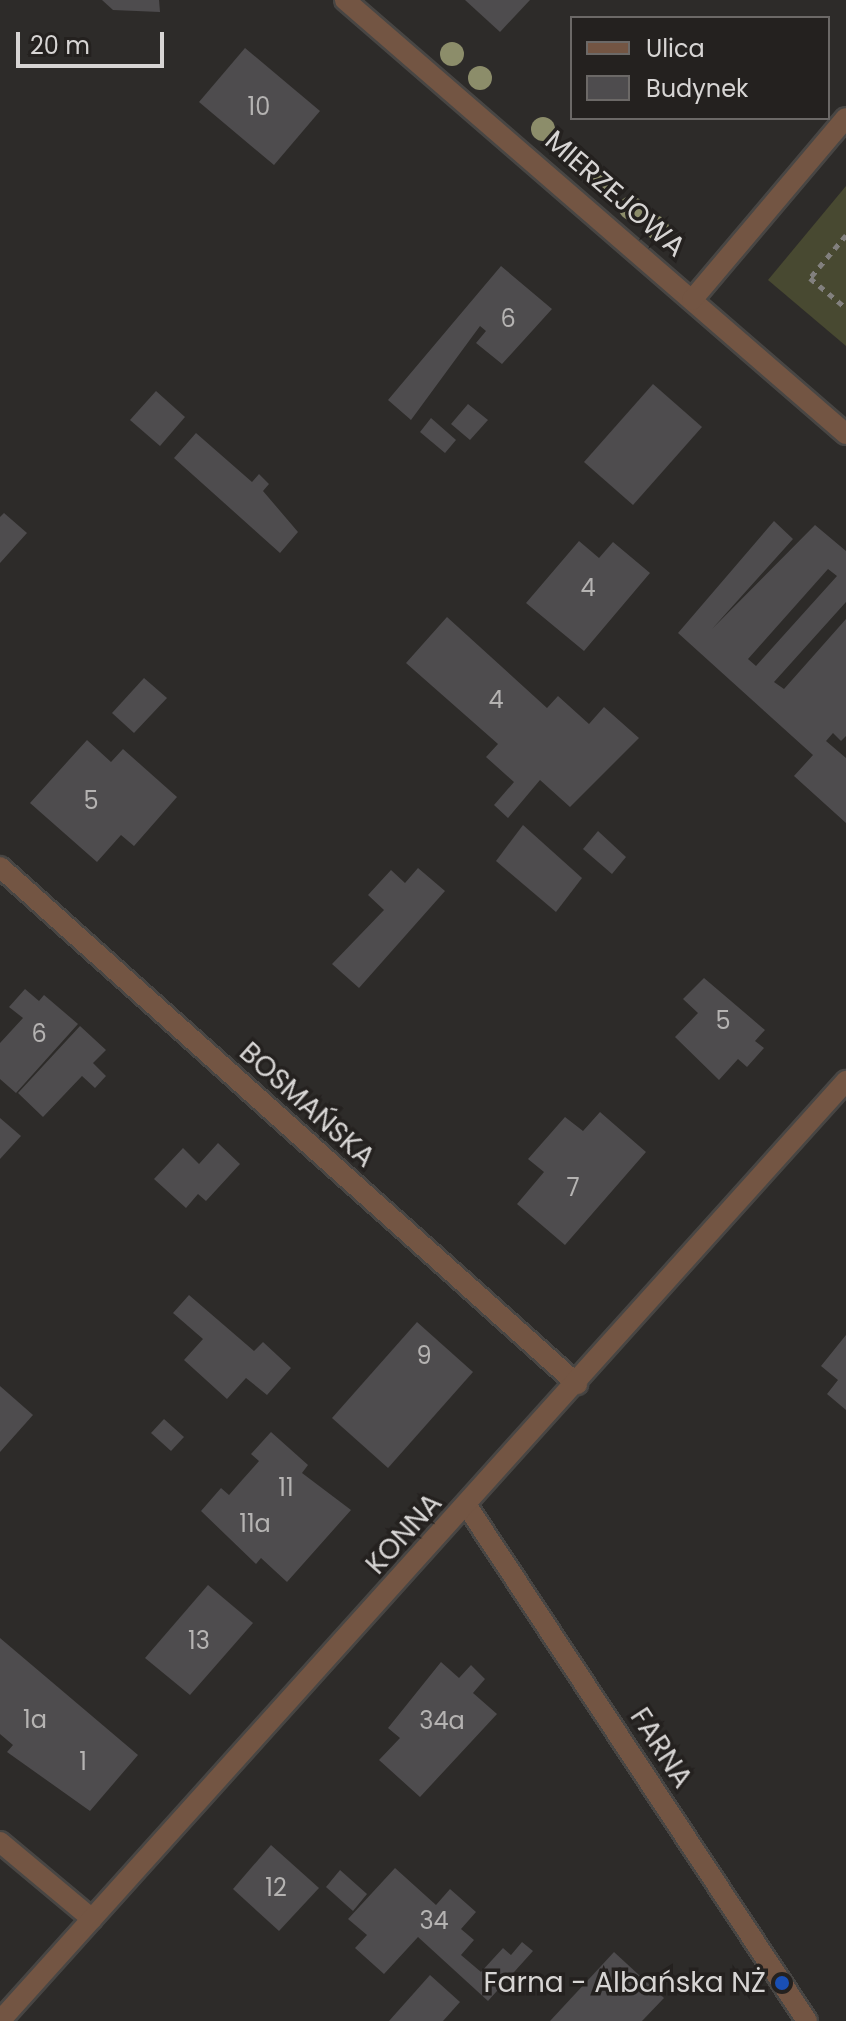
<!DOCTYPE html>
<html>
<head>
<meta charset="utf-8">
<style>
  body { margin:0 }
  #map { position:relative; width:846px; height:2021px; overflow:hidden; background:#2d2b29; font-family:Poppins,sans-serif }
  div>[style] { position:absolute }
  [style*='--x'] { left:calc(var(--x)*1px); top:calc(var(--y)*1px); width:calc(var(--w)*1px); rotate:calc(var(--a)*1deg) }
  .green>* { inset:0; background:#484931 }
  .building>* { inset:0; background:#4e4c4e }
  .path>* { height:5px; margin-top:-2.5px; transform-origin:0; background:repeating-linear-gradient(90deg,#82807e 0 6px,transparent 0 12px) }
  .roads { filter:drop-shadow(2px 0 #484644) drop-shadow(-2px 0 #484644) drop-shadow(0 2px #484644) drop-shadow(0 -2px #484644) }
  .minor>* { height:20px; margin:-10px; padding:0 10px; transform-origin:10px; border-radius:10px; background:#735543 }
  .trees>* { width:24px; height:24px; margin:-12px; border-radius:50%; background:#8c8d6a }
  .dots>* { width:22px; height:22px; translate:-50% -50%; box-sizing:border-box; border:4px solid #24211f; border-radius:50% }
  span { translate:-50% -50%; white-space:nowrap; text-align:center; line-height:1.15; -webkit-text-stroke:7px #24211f; paint-order:stroke }
  .number-label { font-size:24px; color:#b5b3b2 }
  .number-label span { -webkit-text-stroke-width:0 }
  .street-label { font-size:28px; color:#d7d5d4 }
  .poi-label { font-size:28px; color:#d7d5d4 }
  .right { translate:-100% -50%; text-align:right }
  .legend { position:absolute; left:570px; top:16px; width:260px; height:104px; box-sizing:border-box; background:#24211f; border:2px solid #6c6967; margin:0; padding:10px 14px; list-style:none; font-size:24px; color:#d7d5d4 }
  .legend li { display:flex; align-items:center; gap:16px; height:40px }
  .legend b { width:40px; border:2px solid #6c6967 }
  .scale { position:absolute; left:16px; top:32px; width:148px; height:36px; box-sizing:border-box; border:4px solid #d7d5d4; border-top:0; padding-left:10px; font-size:24px; line-height:28px; white-space:nowrap; color:#d7d5d4; -webkit-text-stroke:6px #24211f; paint-order:stroke }
</style>
</head>
<body>
<div id="map">
  <div class="green">
    <div style="clip-path:polygon(846px 186px,846px 346px,768px 280px)"></div>
  </div>
  <div class="building">
    <div style="clip-path:polygon(102px 0,159px 0,160px 12px,113px 10px)"></div>
    <div style="clip-path:polygon(465px 0,530px 0,500px 32px)"></div>
    <div style="clip-path:polygon(245px 48px,320px 111px,274px 165px,199px 102px)"></div>
    <div style="clip-path:polygon(501px 266px,552px 309px,502px 364px,476px 343px,486px 331px,480px 326px,411px 420px,388px 400px)"></div>
    <div style="clip-path:polygon(653px 384px,702px 427px,633px 505px,584px 462px)"></div>
    <div style="clip-path:polygon(156px 391px,185px 417px,160px 446px,130px 420px)"></div>
    <div style="clip-path:polygon(468px 404px,488px 420px,470px 440px,451px 424px)"></div>
    <div style="clip-path:polygon(431px 418px,456px 440px,445px 453px,420px 432px)"></div>
    <div style="clip-path:polygon(196px 433px,252px 482px,259px 474px,269px 484px,263px 491px,298px 532px,280px 553px,174px 458px)"></div>
    <div style="clip-path:polygon(4px 513px,27px 533px,0 563px,0 517px)"></div>
    <div style="clip-path:polygon(evenodd,774px 521px,793px 539px,712px 629px,815px 525px,846px 551px,846px 602px,774px 682px,784px 689px,846px 619px,846px 736px,841px 741px,833px 733px,826px 741px,846px 758px,846px 823px,794px 776px,813px 755px,678px 633px,774px 521px,828px 569px,837px 576px,756px 666px,748px 659px,828px 569px)"></div>
    <div style="clip-path:polygon(579px 541px,599px 558px,613px 542px,650px 573px,584px 651px,526px 603px)"></div>
    <div style="clip-path:polygon(447px 617px,547px 708px,558px 696px,589px 724px,604px 707px,639px 738px,570px 807px,540px 780px,508px 818px,494px 805px,514px 782px,486px 757px,498px 744px,406px 663px)"></div>
    <div style="clip-path:polygon(144px 678px,167px 698px,134px 733px,112px 713px)"></div>
    <div style="clip-path:polygon(87px 740px,111px 762px,123px 749px,177px 797px,134px 846px,121px 835px,97px 862px,30px 803px)"></div>
    <div style="clip-path:polygon(523px 825px,582px 878px,556px 912px,496px 861px)"></div>
    <div style="clip-path:polygon(598px 831px,626px 857px,612px 874px,583px 849px)"></div>
    <div style="clip-path:polygon(418px 868px,445px 891px,359px 988px,332px 964px,384px 910px,368px 895px,391px 870px,405px 883px)"></div>
    <div style="clip-path:polygon(704px 978px,765px 1030px,755px 1041px,764px 1048px,747px 1067px,738px 1059px,719px 1080px,675px 1037px,698px 1013px,683px 999px)"></div>
    <div style="clip-path:polygon(25px 989px,39px 1001px,44px 995px,78px 1024px,16px 1093px,0 1079px,0 1043px,23px 1018px,9px 1007px)"></div>
    <div style="clip-path:polygon(80px 1026px,106px 1050px,93px 1063px,106px 1076px,95px 1088px,82px 1076px,43px 1117px,18px 1093px)"></div>
    <div style="clip-path:polygon(600px 1112px,646px 1152px,565px 1245px,517px 1204px,544px 1172px,528px 1159px,565px 1117px,583px 1131px)"></div>
    <div style="clip-path:polygon(0 1118px,21px 1136px,0 1159px)"></div>
    <div style="clip-path:polygon(218px 1143px,240px 1164px,206px 1201px,198px 1194px,186px 1208px,154px 1179px,183px 1148px,199px 1164px)"></div>
    <div style="clip-path:polygon(189px 1295px,254px 1351px,263px 1342px,291px 1368px,267px 1395px,246px 1378px,227px 1399px,184px 1360px,203px 1339px,173px 1313px)"></div>
    <div style="clip-path:polygon(417px 1322px,473px 1372px,388px 1468px,332px 1418px)"></div>
    <div style="clip-path:polygon(846px 1335px,846px 1410px,827px 1394px,838px 1380px,821px 1366px)"></div>
    <div style="clip-path:polygon(0 1386px,33px 1415px,0 1452px)"></div>
    <div style="clip-path:polygon(164px 1419px,184px 1437px,171px 1451px,151px 1433px)"></div>
    <div style="clip-path:polygon(271px 1432px,308px 1465px,302px 1473px,351px 1510px,287px 1582px,261px 1558px,256px 1564px,201px 1511px,221px 1488px,229px 1495px,243px 1479px,259px 1461px,251px 1454px)"></div>
    <div style="clip-path:polygon(208px 1585px,253px 1623px,190px 1695px,145px 1658px)"></div>
    <div style="clip-path:polygon(0 1638px,138px 1755px,90px 1811px,7px 1752px,13px 1745px,0 1734px)"></div>
    <div style="clip-path:polygon(441px 1662px,459px 1678px,471px 1665px,485px 1679px,473px 1693px,497px 1714px,420px 1797px,379px 1760px,400px 1738px,388px 1728px)"></div>
    <div style="clip-path:polygon(271px 1845px,319px 1888px,279px 1931px,233px 1889px)"></div>
    <div style="clip-path:polygon(395px 1868px,436px 1905px,450px 1889px,476px 1912px,461px 1929px,474px 1940px,461px 1955px,481px 1972px,503px 1948px,511px 1955px,522px 1942px,533px 1951px,488px 2001px,418px 1937px,384px 1974px,355px 1948px,367px 1935px,348px 1919px)"></div>
    <div style="clip-path:polygon(340px 1870px,367px 1894px,353px 1911px,326px 1887px)"></div>
    <div style="clip-path:polygon(614px 1952px,664px 1998px,642px 2021px,550px 2021px)"></div>
    <div style="clip-path:polygon(430px 1975px,460px 2002px,443px 2021px,389px 2021px)"></div>
  </div>
  <div class="path">
    <div style="--x:846;--y:235;--w:56;--a:129.9"></div>
    <div style="--x:810;--y:278;--w:47;--a:39.8"></div>
  </div>
  <div class="roads">
    <div class="minor">
      <div style="--x:345;--y:0;--w:663;--a:40.9"></div>
      <div style="--x:692;--y:300;--w:238;--a:-49.8"></div>
      <div style="--x:0;--y:867;--w:775;--a:41.86"></div>
      <div style="--x:467;--y:1506;--w:617;--a:56.57"></div>
      <div style="--x:0;--y:1842;--w:120;--a:39.9"></div>
      <div style="--x:0;--y:2021;--w:1265;--a:-48.01"></div>
    </div>
  </div>
  <div class="trees">
    <div style="left:452px;top:54px"></div>
    <div style="left:480px;top:78px"></div>
    <div style="left:543px;top:129px"></div>
    <div style="left:570px;top:154px"></div>
    <div style="left:599px;top:179px"></div>
    <div style="left:631px;top:208px"></div>
    <div style="left:657px;top:228px"></div>
  </div>
  <div class="dots">
    <div style="left:782px;top:1983px;background:#1a4fb4"></div>
  </div>
  <div class="number-label">
    <span style="left:259px;top:107px">10</span>
    <span style="left:508px;top:319px">6</span>
    <span style="left:588px;top:588px">4</span>
    <span style="left:496px;top:700px">4</span>
    <span style="left:91px;top:801px">5</span>
    <span style="left:723px;top:1021px">5</span>
    <span style="left:39px;top:1034px">6</span>
    <span style="left:573px;top:1188px">7</span>
    <span style="left:424px;top:1356px">9</span>
    <span style="left:286px;top:1488px">11</span>
    <span style="left:255px;top:1524px">11a</span>
    <span style="left:199px;top:1641px">13</span>
    <span style="left:35px;top:1720px">1a</span>
    <span style="left:442px;top:1721px">34a</span>
    <span style="left:83px;top:1762px">1</span>
    <span style="left:276px;top:1888px">12</span>
    <span style="left:434px;top:1921px">34</span>
  </div>
  <div class="street-label">
    <span style="left:615px;top:194px;rotate:41deg">MIERZEJOWA</span>
    <span style="left:307px;top:1105px;rotate:42deg">BOSMAŃSKA</span>
    <span style="left:404px;top:1534px;rotate:-48deg">KONNA</span>
    <span style="left:661px;top:1748px;rotate:57deg">FARNA</span>
  </div>
  <div class="poi-label">
    <span class="right" style="left:766px;top:1983px">Farna - Albańska NŻ</span>
  </div>
  <ul class="legend">
  <li><b style="height:10px;background:#735543"></b>Ulica</li>
  <li><b style="height:22px;background:#4e4c4e"></b>Budynek</li>
  </ul>
  <div class="scale">20 m</div>
</div>
</body>
</html>
